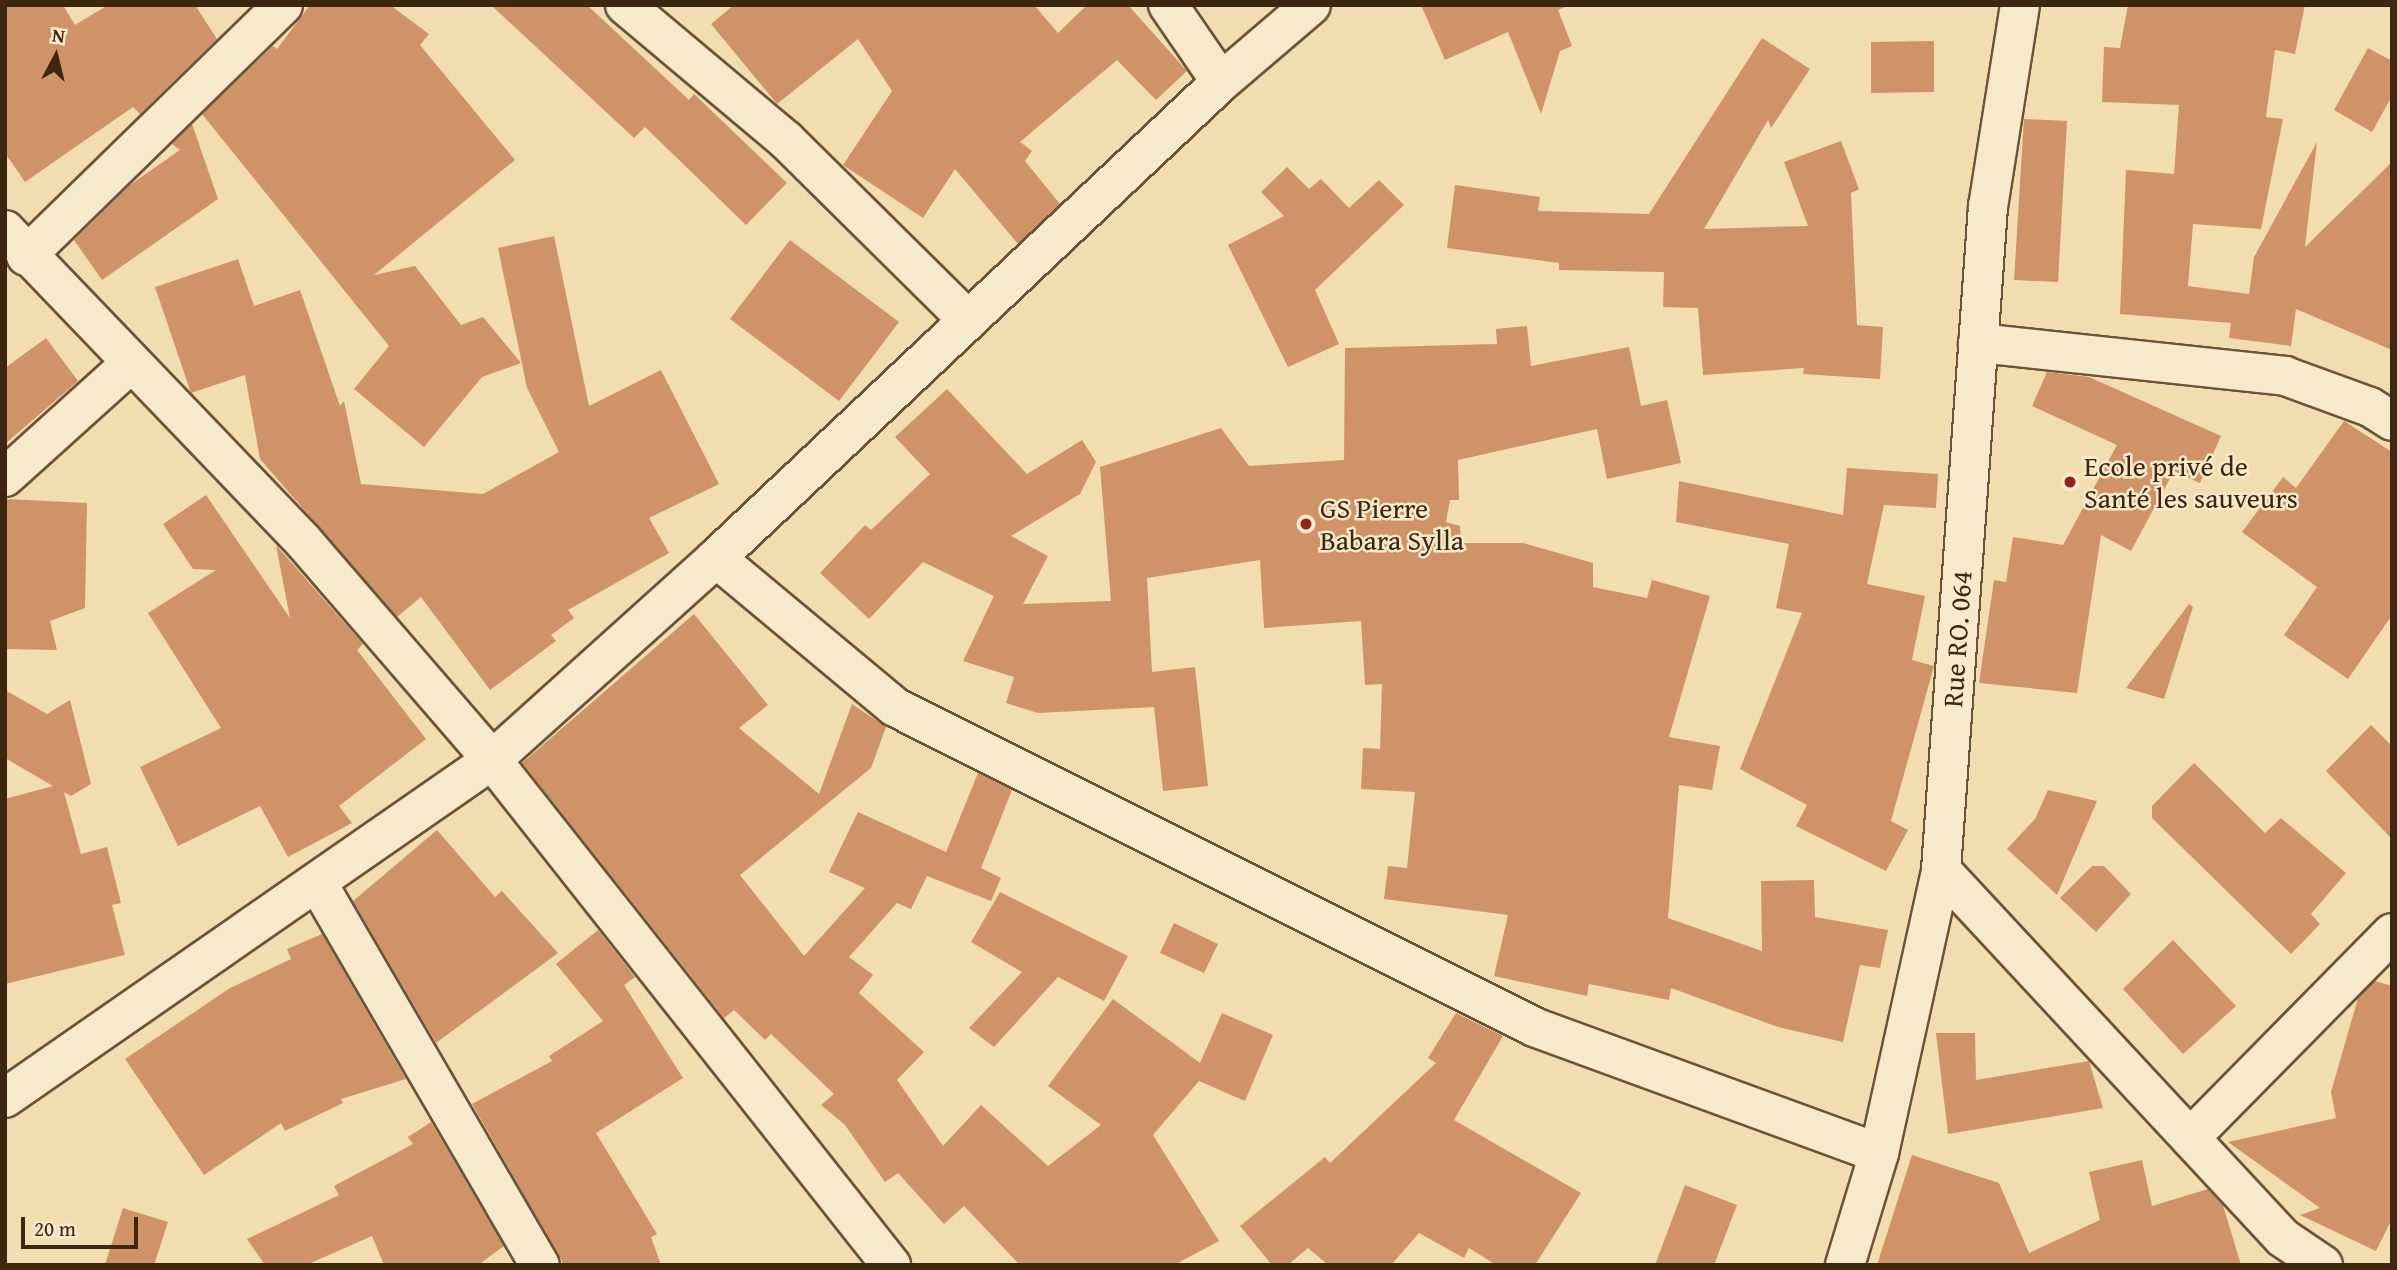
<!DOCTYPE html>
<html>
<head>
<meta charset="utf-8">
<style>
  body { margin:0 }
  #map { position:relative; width:2397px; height:1270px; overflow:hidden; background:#f1ddb0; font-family:"Gentium Book Plus",serif }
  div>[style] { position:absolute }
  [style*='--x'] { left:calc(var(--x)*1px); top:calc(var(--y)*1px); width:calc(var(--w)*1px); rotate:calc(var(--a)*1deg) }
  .building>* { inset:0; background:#d09368 }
  .roads { filter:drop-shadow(2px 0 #6b5439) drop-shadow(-2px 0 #6b5439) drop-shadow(0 2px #6b5439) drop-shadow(0 -2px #6b5439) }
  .minor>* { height:38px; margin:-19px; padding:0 19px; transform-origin:19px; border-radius:19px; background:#f6e9cc }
  .dots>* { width:19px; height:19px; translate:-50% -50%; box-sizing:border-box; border:4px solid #f6e9cc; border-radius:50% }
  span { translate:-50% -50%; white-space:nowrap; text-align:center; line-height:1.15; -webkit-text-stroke:5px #f6e9cc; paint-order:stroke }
  .poi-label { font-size:28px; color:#3e2711 }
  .left { translate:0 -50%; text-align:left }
  .street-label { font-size:28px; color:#3e2711 }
  .frame { position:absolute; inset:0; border:7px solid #3e2711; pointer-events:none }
  .north { position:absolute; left:21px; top:21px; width:70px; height:70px; -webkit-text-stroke:5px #f6e9cc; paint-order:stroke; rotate:7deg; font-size:19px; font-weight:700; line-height:28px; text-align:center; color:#3e2711 }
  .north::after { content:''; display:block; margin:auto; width:24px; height:32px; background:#3e2711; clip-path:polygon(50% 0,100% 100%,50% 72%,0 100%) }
  .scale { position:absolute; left:21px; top:1217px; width:117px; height:32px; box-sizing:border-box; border:4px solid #3e2711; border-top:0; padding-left:9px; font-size:21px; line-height:24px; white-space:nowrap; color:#3e2711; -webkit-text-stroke:5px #f6e9cc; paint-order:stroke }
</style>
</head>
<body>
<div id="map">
  <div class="building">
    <div style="clip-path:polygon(5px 5px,63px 5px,75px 25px,108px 5px,195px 5px,217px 39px,140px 114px,133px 107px,25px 182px,5px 153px)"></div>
    <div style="clip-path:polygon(310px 5px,390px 5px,429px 34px,420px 45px,515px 160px,374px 275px,415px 266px,461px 325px,483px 317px,521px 363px,482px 377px,424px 447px,354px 389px,389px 346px,202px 114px,273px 46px,277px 49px)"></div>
    <div style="clip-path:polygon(491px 5px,587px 5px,689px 100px,694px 94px,787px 183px,746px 225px,645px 127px,634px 138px)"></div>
    <div style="clip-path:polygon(734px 5px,1034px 5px,1058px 33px,1087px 5px,1128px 5px,1187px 71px,1156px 100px,1117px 60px,1020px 142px,1032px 151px,1025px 161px,1060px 204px,1018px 244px,955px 169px,923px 218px,843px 165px,892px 91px,858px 39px,777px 104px,711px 24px)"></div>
    <div style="clip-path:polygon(1421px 5px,1569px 5px,1558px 10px,1572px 46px,1560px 51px,1541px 114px,1508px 32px,1445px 60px)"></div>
    <div style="clip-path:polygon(2128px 5px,2305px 5px,2295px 54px,2275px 50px,2266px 117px,2283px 119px,2261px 229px,2193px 224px,2188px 286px,2249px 294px,2254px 257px,2317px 142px,2305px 247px,2392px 162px,2392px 350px,2296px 309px,2291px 346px,2229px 338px,2231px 323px,2120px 314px,2126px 170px,2174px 174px,2179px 105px,2102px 102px,2104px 47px,2120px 48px)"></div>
    <div style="clip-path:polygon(1762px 38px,1810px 69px,1771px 128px,1768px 120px,1704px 229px,1808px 226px,1784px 162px,1841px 141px,1859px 189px,1851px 193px,1857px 325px,1883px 327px,1880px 379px,1803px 374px,1804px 368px,1703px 375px,1698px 308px,1663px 307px,1664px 272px,1559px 270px,1559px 263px,1447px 248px,1455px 185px,1540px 197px,1538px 211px,1649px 214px)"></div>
    <div style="clip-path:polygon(1934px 41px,1934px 92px,1871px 93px,1871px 42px)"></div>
    <div style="clip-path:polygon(2368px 48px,2392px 61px,2392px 96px,2372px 132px,2334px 110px)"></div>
    <div style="clip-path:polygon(2024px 119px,2067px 121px,2058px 282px,2014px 280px)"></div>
    <div style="clip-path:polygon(192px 124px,218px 199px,102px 280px,74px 240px,130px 185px,180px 150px,172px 144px)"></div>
    <div style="clip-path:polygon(1287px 167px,1309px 189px,1321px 179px,1349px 208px,1379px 180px,1404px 205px,1315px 290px,1339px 344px,1288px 367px,1228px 245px,1284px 216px,1261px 192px)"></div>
    <div style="clip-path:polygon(554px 236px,589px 406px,661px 370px,719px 484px,649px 518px,669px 553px,568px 610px,574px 618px,551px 635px,556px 641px,490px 690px,421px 597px,397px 617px,260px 459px,245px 375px,191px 393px,155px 287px,238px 259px,254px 306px,300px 290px,340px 406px,344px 401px,361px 484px,483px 494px,559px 452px,527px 388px,498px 248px)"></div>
    <div style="clip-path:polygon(790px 240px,899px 322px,839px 401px,730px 319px)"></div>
    <div style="clip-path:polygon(1527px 326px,1531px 366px,1629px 347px,1641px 406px,1667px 400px,1681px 463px,1607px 479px,1597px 429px,1458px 460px,1459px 500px,1450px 500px,1446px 522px,1460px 526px,1461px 543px,1523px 543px,1593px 563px,1593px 587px,1647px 598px,1652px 580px,1710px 596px,1669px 737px,1720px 746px,1712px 790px,1679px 785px,1668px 918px,1762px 951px,1761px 881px,1814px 880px,1815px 917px,1888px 930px,1880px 968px,1860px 965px,1843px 1042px,1778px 1027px,1671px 988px,1669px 1000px,1589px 984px,1587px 996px,1494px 976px,1508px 915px,1384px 899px,1388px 866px,1407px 868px,1415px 792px,1361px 789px,1363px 748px,1380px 749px,1382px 684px,1365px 685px,1361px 621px,1264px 628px,1260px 560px,1147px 578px,1152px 672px,1195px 667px,1208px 786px,1163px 791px,1154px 707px,1038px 713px,1006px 703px,1014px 677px,963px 661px,994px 596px,923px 562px,869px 619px,820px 573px,865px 525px,871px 530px,930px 474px,895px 437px,947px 389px,1027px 474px,1082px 440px,1096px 462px,1080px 494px,1011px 536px,1048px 556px,1023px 604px,1111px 601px,1100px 467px,1221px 428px,1249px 466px,1344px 460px,1345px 348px,1497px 344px,1496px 329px)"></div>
    <div style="clip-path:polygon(46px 338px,78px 381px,5px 444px,5px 368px)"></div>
    <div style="clip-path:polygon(2047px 372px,2089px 377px,2221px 436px,2200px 483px,2174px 471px,2131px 551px,2101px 535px,2077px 693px,1979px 683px,1994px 580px,2006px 582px,2013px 537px,2063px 545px,2117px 445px,2032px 406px)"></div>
    <div style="clip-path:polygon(2344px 421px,2392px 452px,2392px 615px,2348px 679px,2284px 635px,2317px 587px,2242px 532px,2283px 477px,2296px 488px)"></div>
    <div style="clip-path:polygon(1847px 468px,1938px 474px,1936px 508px,1884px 505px,1867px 584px,1925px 596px,1912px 660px,1934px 666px,1891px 821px,1908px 830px,1886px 871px,1796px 826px,1807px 805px,1740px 769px,1802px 613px,1776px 608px,1789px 544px,1676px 522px,1679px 481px,1843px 515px)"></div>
    <div style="clip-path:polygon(206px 495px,290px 618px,276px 545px,363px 644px,357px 650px,426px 739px,339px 806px,352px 823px,288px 857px,260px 806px,178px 846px,140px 767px,221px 728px,148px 613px,216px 570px,193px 569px,163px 524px)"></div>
    <div style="clip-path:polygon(6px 499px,87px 503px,85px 608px,50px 621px,57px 650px,5px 649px)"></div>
    <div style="clip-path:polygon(2189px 604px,2193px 607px,2164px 699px,2126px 688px)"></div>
    <div style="clip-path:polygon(694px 614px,768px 705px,739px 728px,819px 794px,852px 704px,886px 727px,871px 768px,740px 875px,804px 956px,865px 888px,829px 872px,858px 812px,946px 852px,978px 773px,1012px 790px,981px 868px,1001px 878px,991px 901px,927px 876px,911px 909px,897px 903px,849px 957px,873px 975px,859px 993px,924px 1052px,897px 1080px,943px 1146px,981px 1105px,1048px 1166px,1101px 1125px,1048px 1086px,1113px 999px,1200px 1063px,1222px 1013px,1273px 1035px,1245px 1101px,1199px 1081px,1153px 1135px,1219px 1241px,1174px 1265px,1020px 1265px,964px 1206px,944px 1224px,898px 1173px,885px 1182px,845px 1125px,821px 1105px,834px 1094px,771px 1034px,765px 1040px,734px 1010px,724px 1018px,522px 763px)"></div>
    <div style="clip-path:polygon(5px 690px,47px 714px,70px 700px,91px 784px,71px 796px,64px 792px,81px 854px,107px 847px,121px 903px,112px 905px,125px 955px,5px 984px,5px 799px,53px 786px,5px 758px)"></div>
    <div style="clip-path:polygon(2371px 725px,2392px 746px,2392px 839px,2326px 771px)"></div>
    <div style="clip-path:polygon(2194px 763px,2265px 833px,2281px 818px,2346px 873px,2311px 914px,2320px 924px,2291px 954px,2152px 818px,2152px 806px)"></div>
    <div style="clip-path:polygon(2048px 790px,2097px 801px,2057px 895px,2007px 849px,2035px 819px)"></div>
    <div style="clip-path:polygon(437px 830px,495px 897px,502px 891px,558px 953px,436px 1043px,353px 901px)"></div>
    <div style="clip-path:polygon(2092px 866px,2104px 866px,2131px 894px,2096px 932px,2060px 898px)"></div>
    <div style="clip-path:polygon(1000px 892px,1128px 956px,1104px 1001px,1058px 977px,994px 1047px,969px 1028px,1022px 972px,971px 942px)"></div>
    <div style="clip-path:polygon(1174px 923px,1218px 944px,1204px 973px,1160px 953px)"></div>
    <div style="clip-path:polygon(598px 930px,635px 977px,624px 985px,683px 1078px,596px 1133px,657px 1234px,651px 1237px,661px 1265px,564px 1265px,472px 1104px,552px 1061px,549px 1056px,603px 1021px,556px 964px)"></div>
    <div style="clip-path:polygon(322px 934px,406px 1079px,341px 1099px,343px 1103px,285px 1131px,281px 1123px,204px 1175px,125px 1059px,230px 988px,291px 959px,287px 949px)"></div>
    <div style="clip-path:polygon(2173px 940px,2236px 1006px,2183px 1054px,2123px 989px)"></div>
    <div style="clip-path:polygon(2375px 981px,2392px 986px,2392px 1219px,2376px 1251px,2300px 1215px,2320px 1208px,2228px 1142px,2336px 1118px,2331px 1092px,2358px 998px)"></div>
    <div style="clip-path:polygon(1456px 1013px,1503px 1036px,1454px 1120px,1581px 1193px,1535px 1265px,1496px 1265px,1469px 1248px,1464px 1258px,1419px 1233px,1391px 1265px,1328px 1265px,1308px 1248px,1288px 1265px,1272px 1265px,1240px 1226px,1325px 1157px,1330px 1163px,1436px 1063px,1428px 1058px)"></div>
    <div style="clip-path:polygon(1936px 1033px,1975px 1033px,1976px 1080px,2089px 1061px,2103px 1108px,1948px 1134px)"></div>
    <div style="clip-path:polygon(431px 1122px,504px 1246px,478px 1265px,384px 1265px,372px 1236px,306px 1265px,265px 1265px,247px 1239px,339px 1195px,334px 1186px,413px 1144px,408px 1137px)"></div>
    <div style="clip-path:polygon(1912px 1155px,1999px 1183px,2029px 1253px,2100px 1220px,2089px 1172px,2142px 1160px,2152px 1206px,2208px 1189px,2223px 1205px,2241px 1265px,1877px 1265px)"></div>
    <div style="clip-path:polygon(1685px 1185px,1737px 1205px,1714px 1265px,1655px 1265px)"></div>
    <div style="clip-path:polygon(123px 1208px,168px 1222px,154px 1265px,105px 1265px)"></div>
  </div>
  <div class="roads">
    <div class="minor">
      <div style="--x:625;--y:5;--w:210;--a:40"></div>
      <div style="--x:786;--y:140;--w:256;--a:44.7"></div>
      <div style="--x:1168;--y:5;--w:93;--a:55.5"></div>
      <div style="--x:5;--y:230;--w:432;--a:46.2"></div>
      <div style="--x:304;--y:542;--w:288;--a:49.2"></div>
      <div style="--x:492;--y:760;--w:644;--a:51.69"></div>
      <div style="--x:26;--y:256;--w:359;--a:-44.3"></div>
      <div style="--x:1978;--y:343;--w:309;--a:6.1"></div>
      <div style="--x:2285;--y:376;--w:90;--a:20"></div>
      <div style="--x:2370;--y:407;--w:26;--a:32"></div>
      <div style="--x:5;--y:477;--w:167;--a:-42.1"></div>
      <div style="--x:716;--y:558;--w:233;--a:39.8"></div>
      <div style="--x:895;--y:707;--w:715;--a:26.6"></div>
      <div style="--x:1534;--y:1027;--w:367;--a:20.1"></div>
      <div style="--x:1941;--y:870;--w:502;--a:47.1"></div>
      <div style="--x:2283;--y:1238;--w:48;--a:34"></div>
      <div style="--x:318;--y:884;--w:441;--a:59.8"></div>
      <div style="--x:5;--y:1098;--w:593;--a:-34.76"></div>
      <div style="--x:492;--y:760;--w:302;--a:-42"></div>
      <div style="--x:716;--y:558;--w:694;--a:-43.31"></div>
      <div style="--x:1221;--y:82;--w:118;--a:-40.5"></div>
      <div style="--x:2190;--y:1138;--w:288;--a:-45.4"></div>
      <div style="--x:1845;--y:1265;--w:117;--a:-73.1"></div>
      <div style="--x:1879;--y:1153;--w:290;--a:-77.6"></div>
      <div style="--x:1941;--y:870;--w:665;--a:-85.95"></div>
      <div style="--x:1988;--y:207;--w:205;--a:-81"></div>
    </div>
  </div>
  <div class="dots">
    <div style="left:2070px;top:482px;background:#8f2418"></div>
    <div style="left:1306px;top:524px;background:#8f2418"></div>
  </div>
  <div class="poi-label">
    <span class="left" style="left:2084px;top:482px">Ecole privé de<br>Santé les sauveurs</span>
    <span class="left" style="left:1320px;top:524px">GS Pierre<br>Babara Sylla</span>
  </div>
  <div class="street-label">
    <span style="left:1957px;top:639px;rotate:-86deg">Rue RO. 064</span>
  </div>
  <div class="frame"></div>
  <div class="north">N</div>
  <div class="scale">20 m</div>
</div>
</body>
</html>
